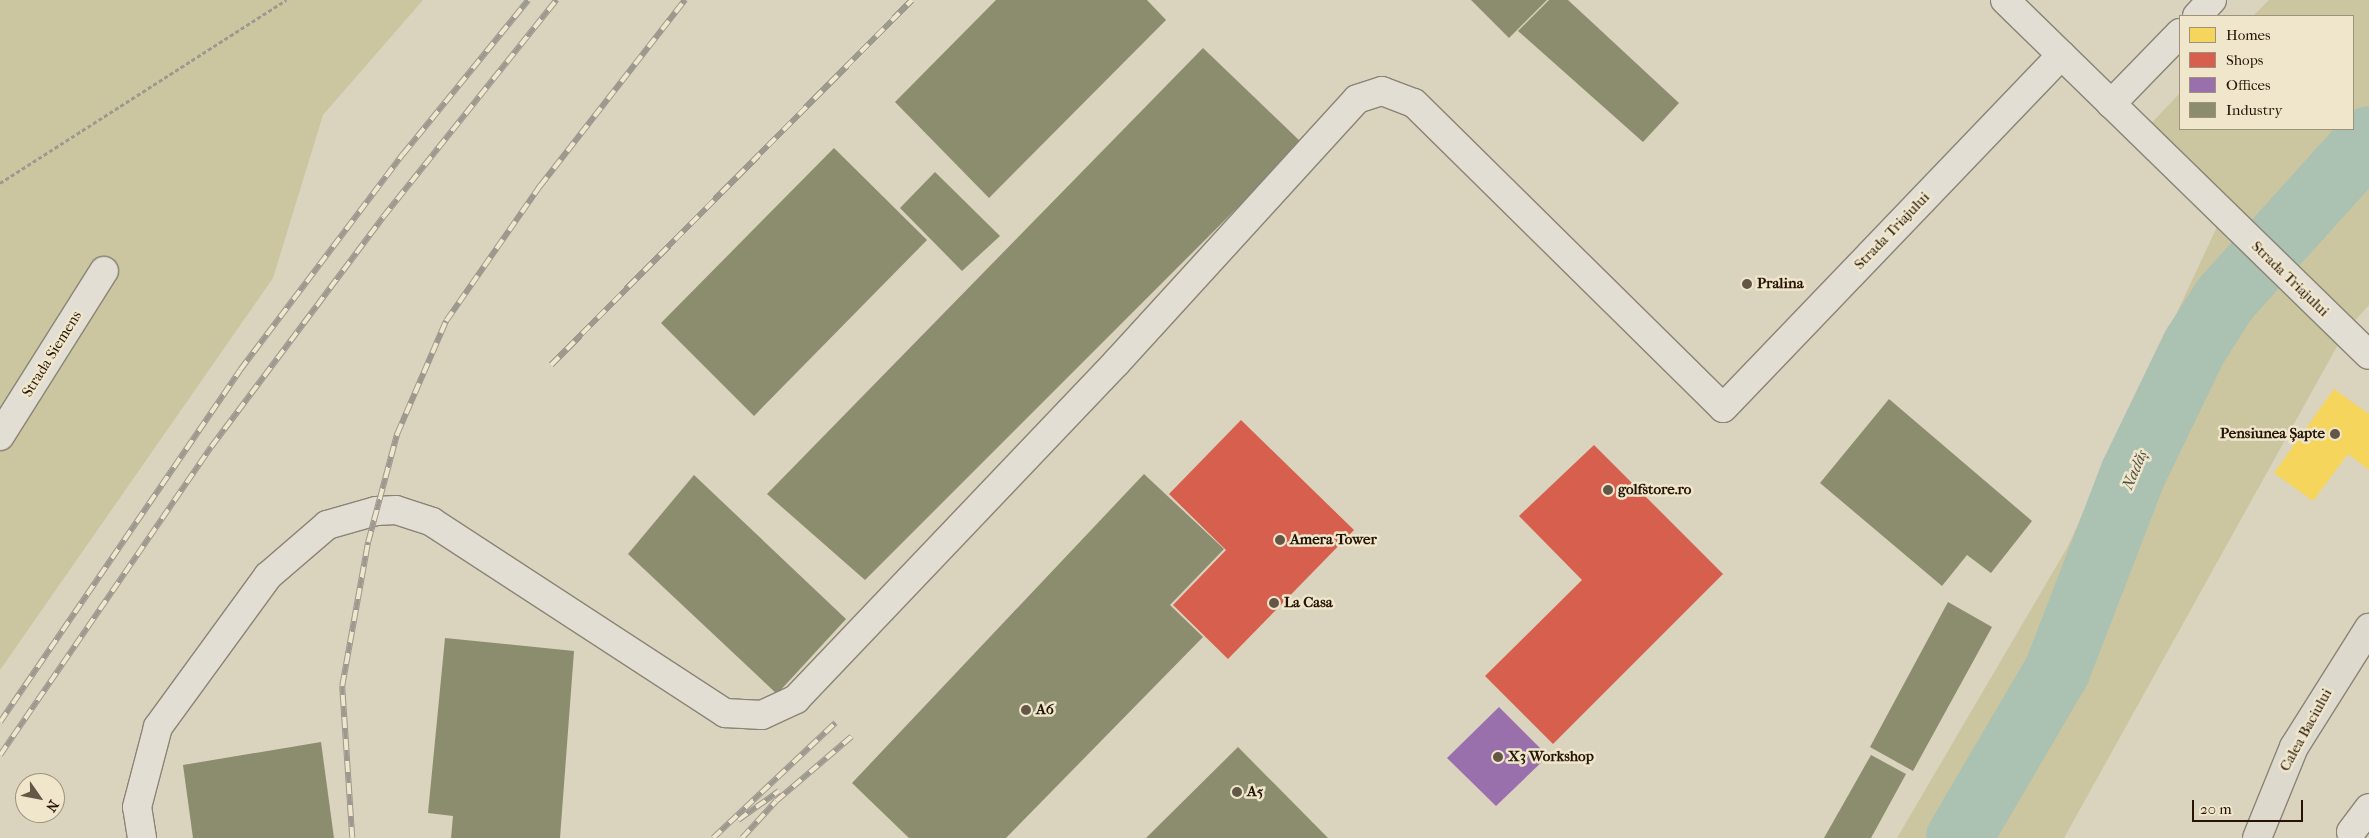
<!DOCTYPE html>
<html>
<head>
<meta charset="utf-8">
<style>
  body { margin:0 }
  #map { position:relative; width:2369px; height:838px; overflow:hidden; background:#dad3be; font-family:"IM FELL French Canon",serif }
  div>[style] { position:absolute }
  [style*='--x'] { left:calc(var(--x)*1px); top:calc(var(--y)*1px); width:calc(var(--w)*1px); rotate:calc(var(--a)*1deg) }
  .green>* { inset:0; background:#cbc69f }
  .homes>* { inset:0; background:#f6d55c }
  .shops>* { inset:0; background:#d6604d }
  .offices>* { inset:0; background:#9970ab }
  .industry>* { inset:0; background:#8c8c6e }
  .river>* { height:66px; margin:-33px; padding:0 33px; transform-origin:33px; border-radius:33px; background:#abc2b2 }
  .path>* { height:3px; margin-top:-1.5px; transform-origin:0; background:repeating-linear-gradient(90deg,#9e998f 0 4px,transparent 0 6.5px) }
  .roads { filter:drop-shadow(1px 0 #8a8476) drop-shadow(-1px 0 #8a8476) drop-shadow(0 1px #8a8476) drop-shadow(0 -1px #8a8476) }
  .minor>* { height:28px; margin:-14px; padding:0 14px; transform-origin:14px; border-radius:14px; background:#e2ded3 }
  .major>* { height:28px; margin:-14px; padding:0 14px; transform-origin:14px; border-radius:14px; background:#ddd9cc }
  .rail>* { height:5.5px; margin-top:-2.75px; transform-origin:0; background:repeating-linear-gradient(90deg,#efe6cc 0 11px,#9e998f 0 22px); box-sizing:border-box; border-block:1px solid #9e998f }
  .dots>* { width:14px; height:14px; translate:-50% -50%; box-sizing:border-box; border:2px solid #efe6cc; border-radius:50% }
  span { translate:-50% -50%; white-space:nowrap; text-align:center; line-height:1.15; -webkit-text-stroke:5px #efe6cc; paint-order:stroke }
  .street-label { font-size:15px; color:#251404 }
  .poi-label { font-size:15px; color:#251404; font-weight:700 }
  .left { translate:0 -50%; text-align:left }
  .right { translate:-100% -50%; text-align:right }
  .water-label { font-size:16px; color:#4d4e3f; font-style:italic }
  .legend { position:absolute; left:2179px; top:15px; width:175px; height:115px; box-sizing:border-box; background:#efe6cc; border:1px solid #9e927c; margin:0; padding:6px 9px; list-style:none; font-size:15px; color:#251404 }
  .legend li { display:flex; align-items:center; gap:10px; height:25px }
  .legend b { width:25px; border:1px solid #9e927c }
  .north { position:absolute; left:15px; top:773px; width:50px; height:50px; box-sizing:border-box; background:#efe6cc; border:1px solid #9e927c; border-radius:50%; rotate:123deg; font-size:14px; font-weight:700; line-height:20px; text-align:center; color:#251404 }
  .north::after { content:''; display:block; margin:auto; width:18px; height:22px; background:#645745; clip-path:polygon(50% 0,100% 100%,50% 72%,0 100%) }
  .scale { position:absolute; left:2192px; top:800px; width:111px; height:22px; box-sizing:border-box; border:2px solid #251404; border-top:0; padding-left:6px; font-size:15px; line-height:18px; white-space:nowrap; color:#251404; -webkit-text-stroke:4px #efe6cc; paint-order:stroke }
</style>
</head>
<body>
<div id="map">
  <div class="green">
    <div style="clip-path:polygon(0 0,423px 0,323px 115px,273px 278px,0 670px)"></div>
    <div style="clip-path:polygon(2269px 0,2369px 0,2369px 305px,2345px 332px,2064px 838px,1897px 838px,2067px 548px,2223px 214px,2141px 134px,2180px 93px,2180px 129px,2353px 129px,2353px 16px,2253px 16px)"></div>
  </div>
  <div class="homes">
    <div style="clip-path:polygon(2334px 389px,2369px 414px,2369px 470px,2348px 454px,2313px 501px,2274px 473px)"></div>
  </div>
  <div class="shops">
    <div style="clip-path:polygon(1241px 420px,1354px 530px,1228px 659px,1173px 605px,1226px 550px,1169px 494px)"></div>
    <div style="clip-path:polygon(1594px 445px,1723px 574px,1553px 744px,1485px 676px,1582px 580px,1519px 516px)"></div>
  </div>
  <div class="offices">
    <div style="clip-path:polygon(1499px 707px,1548px 756px,1496px 806px,1447px 758px)"></div>
  </div>
  <div class="industry">
    <div style="clip-path:polygon(996px 0,1147px 0,1166px 20px,989px 198px,895px 102px)"></div>
    <div style="clip-path:polygon(1471px 0,1547px 0,1509px 38px)"></div>
    <div style="clip-path:polygon(1549px 0,1568px 0,1679px 103px,1643px 142px,1518px 31px)"></div>
    <div style="clip-path:polygon(1203px 48px,1302px 143px,865px 580px,767px 494px)"></div>
    <div style="clip-path:polygon(834px 148px,927px 240px,754px 416px,661px 323px)"></div>
    <div style="clip-path:polygon(935px 172px,1000px 236px,962px 271px,900px 208px)"></div>
    <div style="clip-path:polygon(1889px 399px,2032px 521px,1991px 573px,1967px 555px,1942px 586px,1820px 483px)"></div>
    <div style="clip-path:polygon(1144px 474px,1224px 549px,1170px 605px,1203px 637px,1006px 838px,909px 838px,852px 783px)"></div>
    <div style="clip-path:polygon(694px 475px,846px 619px,777px 694px,628px 554px)"></div>
    <div style="clip-path:polygon(1948px 602px,1992px 627px,1913px 771px,1870px 747px)"></div>
    <div style="clip-path:polygon(445px 638px,574px 651px,560px 838px,451px 838px,453px 816px,428px 813px)"></div>
    <div style="clip-path:polygon(321px 742px,334px 838px,193px 838px,183px 765px)"></div>
    <div style="clip-path:polygon(1238px 747px,1328px 838px,1146px 838px)"></div>
    <div style="clip-path:polygon(1871px 755px,1906px 774px,1871px 838px,1824px 838px)"></div>
  </div>
  <div class="river">
    <div style="--x:1959;--y:838;--w:194;--a:-59.6"></div>
    <div style="--x:2057;--y:671;--w:211;--a:-68.9"></div>
    <div style="--x:2133;--y:474;--w:142;--a:-64.2"></div>
    <div style="--x:2195;--y:346;--w:56;--a:-57.4"></div>
    <div style="--x:2225;--y:299;--w:215;--a:-48"></div>
  </div>
  <div class="path">
    <div style="--x:0;--y:183;--w:340;--a:-32.6"></div>
  </div>
  <div class="roads">
    <div class="minor">
      <div style="--x:2005;--y:0;--w:508;--a:44.28"></div>
      <div style="--x:2197;--y:16;--w:22;--a:-47"></div>
      <div style="--x:2111;--y:104;--w:99;--a:-45.8"></div>
      <div style="--x:0;--y:436;--w:195;--a:-57.8"></div>
      <div style="--x:2351;--y:832;--w:30;--a:-53"></div>
      <div style="--x:142;--y:838;--w:31;--a:-99"></div>
      <div style="--x:137;--y:807;--w:83;--a:-75.3"></div>
      <div style="--x:158;--y:727;--w:187;--a:-53.9"></div>
      <div style="--x:268;--y:576;--w:78;--a:-40.8"></div>
      <div style="--x:327;--y:525;--w:51;--a:-15.9"></div>
      <div style="--x:376;--y:511;--w:20;--a:-3"></div>
      <div style="--x:396;--y:510;--w:38;--a:18"></div>
      <div style="--x:432;--y:522;--w:350;--a:33.1"></div>
      <div style="--x:725;--y:713;--w:37;--a:3"></div>
      <div style="--x:762;--y:715;--w:38;--a:-25"></div>
      <div style="--x:796;--y:699;--w:464;--a:-46.4"></div>
      <div style="--x:1116;--y:363;--w:357;--a:-47.6"></div>
      <div style="--x:1357;--y:99;--w:26;--a:-18"></div>
      <div style="--x:1382;--y:91;--w:34;--a:21"></div>
      <div style="--x:1414;--y:103;--w:434;--a:44.6"></div>
      <div style="--x:1723;--y:408;--w:489;--a:-46.2"></div>
    </div>
    <div class="major">
      <div style="--x:2257;--y:838;--w:98;--a:-67.9"></div>
      <div style="--x:2294;--y:747;--w:141;--a:-57.8"></div>
    </div>
  </div>
  <div class="rail">
    <div style="--x:551;--y:365;--w:513;--a:-45.32"></div>
    <div style="--x:0;--y:722;--w:426;--a:-55.7"></div>
    <div style="--x:240;--y:370;--w:271;--a:-53"></div>
    <div style="--x:403;--y:154;--w:198;--a:-50.9"></div>
    <div style="--x:0;--y:755;--w:373;--a:-55.6"></div>
    <div style="--x:211;--y:447;--w:287;--a:-53.2"></div>
    <div style="--x:383;--y:217;--w:278;--a:-51.4"></div>
    <div style="--x:738;--y:820;--w:50;--a:-35.3"></div>
    <div style="--x:352;--y:838;--w:152;--a:-93.8"></div>
    <div style="--x:342;--y:686;--w:146;--a:-79.8"></div>
    <div style="--x:368;--y:542;--w:112;--a:-75"></div>
    <div style="--x:397;--y:434;--w:123;--a:-66.6"></div>
    <div style="--x:446;--y:321;--w:165;--a:-55.2"></div>
    <div style="--x:540;--y:186;--w:236;--a:-52.1"></div>
    <div style="--x:713;--y:838;--w:168;--a:-43.3"></div>
    <div style="--x:742;--y:838;--w:50;--a:-47.4"></div>
    <div style="--x:776;--y:801;--w:99;--a:-40.5"></div>
  </div>
  <div class="dots">
    <div style="left:1747px;top:284px;background:#645745"></div>
    <div style="left:2335px;top:434px;background:#645745"></div>
    <div style="left:1608px;top:490px;background:#645745"></div>
    <div style="left:1280px;top:540px;background:#645745"></div>
    <div style="left:1274px;top:603px;background:#645745"></div>
    <div style="left:1026px;top:710px;background:#645745"></div>
    <div style="left:1498px;top:757px;background:#645745"></div>
    <div style="left:1237px;top:792px;background:#645745"></div>
  </div>
  <div class="street-label">
    <span style="left:1892px;top:231px;rotate:-46deg">Strada Triajului</span>
    <span style="left:2290px;top:279px;rotate:44deg">Strada Triajului</span>
    <span style="left:52px;top:354px;rotate:-58deg">Strada Siemens</span>
    <span style="left:2306px;top:730px;rotate:-61deg">Calea Baciului</span>
  </div>
  <div class="poi-label">
    <span class="left" style="left:1757px;top:284px">Pralina</span>
    <span class="right" style="left:2325px;top:434px">Pensiunea Șapte</span>
    <span class="left" style="left:1618px;top:490px">golfstore.ro</span>
    <span class="left" style="left:1290px;top:540px">Amera Tower</span>
    <span class="left" style="left:1284px;top:603px">La Casa</span>
    <span class="left" style="left:1036px;top:710px">A6</span>
    <span class="left" style="left:1508px;top:757px">X3 Workshop</span>
    <span class="left" style="left:1247px;top:792px">A5</span>
  </div>
  <div class="water-label">
    <span style="left:2135px;top:470px;rotate:-67deg">Nadăș</span>
  </div>
  <ul class="legend">
  <li><b style="height:14px;background:#f6d55c"></b>Homes</li>
  <li><b style="height:14px;background:#d6604d"></b>Shops</li>
  <li><b style="height:14px;background:#9970ab"></b>Offices</li>
  <li><b style="height:14px;background:#8c8c6e"></b>Industry</li>
  </ul>
  <div class="north">N</div>
  <div class="scale">20 m</div>
</div>
</body>
</html>
